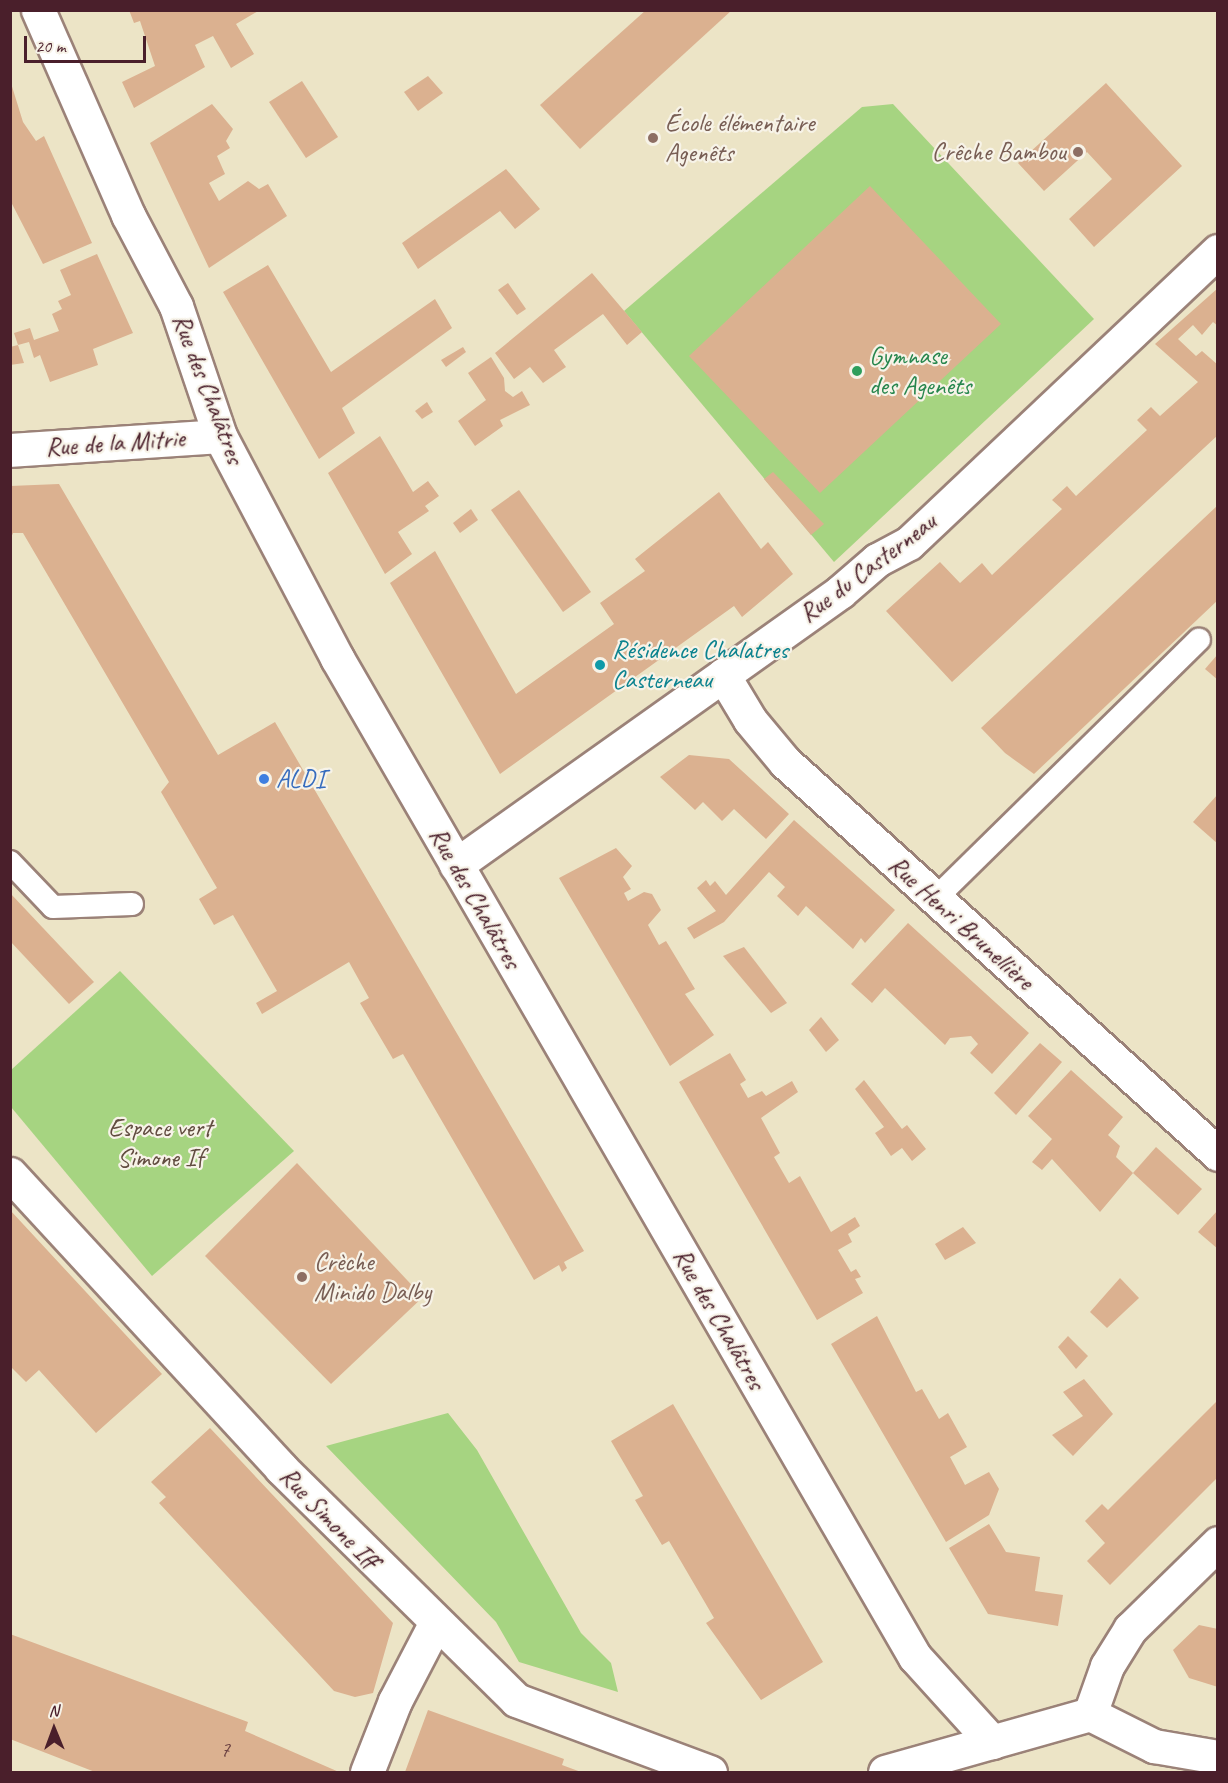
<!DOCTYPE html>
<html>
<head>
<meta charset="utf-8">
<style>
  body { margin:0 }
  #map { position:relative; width:1228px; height:1783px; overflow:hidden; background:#ece4c6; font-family:Caveat,sans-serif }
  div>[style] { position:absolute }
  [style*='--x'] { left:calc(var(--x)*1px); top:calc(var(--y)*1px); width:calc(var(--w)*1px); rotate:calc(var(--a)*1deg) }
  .green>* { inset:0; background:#a6d481 }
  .building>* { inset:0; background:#dbb190 }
  .roads { filter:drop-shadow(2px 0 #9b8278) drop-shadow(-2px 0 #9b8278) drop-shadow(0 2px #9b8278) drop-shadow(0 -2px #9b8278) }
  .lane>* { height:22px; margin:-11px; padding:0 11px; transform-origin:11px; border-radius:11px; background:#fff }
  .street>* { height:33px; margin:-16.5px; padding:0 16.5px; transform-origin:16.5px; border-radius:16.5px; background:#fff }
  .dots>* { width:16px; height:16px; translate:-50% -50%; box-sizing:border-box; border:3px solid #f7f3e8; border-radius:50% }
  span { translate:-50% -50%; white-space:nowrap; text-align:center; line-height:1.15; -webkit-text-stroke:4.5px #f7f3e8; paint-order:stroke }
  .number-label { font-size:22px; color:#6e4444 }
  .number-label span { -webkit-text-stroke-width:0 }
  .education-label { font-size:26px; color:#785e54 }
  .left { translate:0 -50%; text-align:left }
  .right { translate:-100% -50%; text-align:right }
  .leisure-label { font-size:26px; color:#27864d }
  .street-label { font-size:26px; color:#4a1f2b }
  .culture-label { font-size:26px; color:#0d838f }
  .shop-label { font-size:26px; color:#366cbe }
  .park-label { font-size:26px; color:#614c40 }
  .frame { position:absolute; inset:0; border:12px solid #4a1f2b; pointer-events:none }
  .north { position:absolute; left:24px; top:1699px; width:60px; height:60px; -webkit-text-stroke:4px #f7f3e8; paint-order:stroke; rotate:359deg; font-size:16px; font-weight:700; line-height:24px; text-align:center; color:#4a1f2b }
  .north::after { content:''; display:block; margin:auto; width:21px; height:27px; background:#4a1f2b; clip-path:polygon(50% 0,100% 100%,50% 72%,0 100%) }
  .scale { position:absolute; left:24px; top:36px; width:122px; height:27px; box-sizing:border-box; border:3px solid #4a1f2b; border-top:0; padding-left:8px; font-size:18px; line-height:21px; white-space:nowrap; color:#4a1f2b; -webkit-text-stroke:4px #f7f3e8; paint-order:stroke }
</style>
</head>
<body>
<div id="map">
  <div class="green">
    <div style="clip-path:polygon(893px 104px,1094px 319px,834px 562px,624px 311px,862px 107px)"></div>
    <div style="clip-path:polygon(120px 971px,294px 1151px,152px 1276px,11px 1107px,11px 1070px)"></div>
    <div style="clip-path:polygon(448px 1413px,477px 1450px,581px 1633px,611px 1663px,618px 1692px,519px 1662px,496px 1622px,326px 1446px)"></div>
  </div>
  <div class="building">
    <div style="clip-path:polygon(129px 10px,260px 10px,236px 24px,254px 54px,231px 68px,213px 36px,195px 45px,205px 67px,134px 108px,122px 82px,155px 66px,140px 21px,134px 23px)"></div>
    <div style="clip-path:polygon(646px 10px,732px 10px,580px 149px,540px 105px)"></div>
    <div style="clip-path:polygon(428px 76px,443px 93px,418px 111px,404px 92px)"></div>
    <div style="clip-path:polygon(10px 80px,23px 122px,36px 141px,44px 136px,92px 243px,43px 264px,10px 200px)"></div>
    <div style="clip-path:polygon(302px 81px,338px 137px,306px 158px,269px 102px)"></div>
    <div style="clip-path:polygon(1106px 83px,1182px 166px,1094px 247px,1069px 219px,1112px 179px,1087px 152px,1044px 191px,1018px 163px)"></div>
    <div style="clip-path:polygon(212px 104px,233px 129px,226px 141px,230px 148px,217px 156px,225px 174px,209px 183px,219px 201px,248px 181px,259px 189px,268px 184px,287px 216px,209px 268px,150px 143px)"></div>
    <div style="clip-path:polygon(506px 169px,540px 209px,515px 229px,500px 211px,418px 269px,402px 243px)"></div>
    <div style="clip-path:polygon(870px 186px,1001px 324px,820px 493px,689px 356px)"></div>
    <div style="clip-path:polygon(97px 254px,133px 333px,93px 349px,98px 365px,50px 382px,40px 355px,34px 358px,29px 342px,18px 345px,14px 333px,30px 328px,34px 340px,59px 331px,52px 314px,62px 309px,58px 301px,71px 295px,60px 270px)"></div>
    <div style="clip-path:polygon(268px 265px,331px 372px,435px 299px,452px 328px,342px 408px,355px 433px,319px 459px,223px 292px)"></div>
    <div style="clip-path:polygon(592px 273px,642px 332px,627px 345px,603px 314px,554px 350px,566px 367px,543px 383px,530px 367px,514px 379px,495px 353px)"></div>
    <div style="clip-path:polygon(508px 283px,526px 309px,517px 315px,498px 290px)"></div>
    <div style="clip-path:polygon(1218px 288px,1218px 326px,1213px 322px,1202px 335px,1193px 325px,1178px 339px,1196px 356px,1202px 351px,1218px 365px,1218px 435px,952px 682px,886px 611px,940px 562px,960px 583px,982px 563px,992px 575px,1062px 509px,1052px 500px,1067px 486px,1076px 496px,1147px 430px,1137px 420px,1151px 407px,1160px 416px,1198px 382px,1155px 344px)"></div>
    <div style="clip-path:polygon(18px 345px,24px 363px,10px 365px,10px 347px)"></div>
    <div style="clip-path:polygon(463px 347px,466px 352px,446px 367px,441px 360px)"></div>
    <div style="clip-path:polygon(491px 357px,504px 378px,505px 391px,513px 397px,522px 391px,530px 405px,500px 420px,503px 426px,475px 446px,458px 421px,486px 400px,468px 373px)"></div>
    <div style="clip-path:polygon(427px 402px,433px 412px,422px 419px,415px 411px)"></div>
    <div style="clip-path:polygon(380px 436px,413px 492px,428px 481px,439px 496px,425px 506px,429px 511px,398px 532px,412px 554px,385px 574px,328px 473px)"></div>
    <div style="clip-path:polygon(773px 472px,824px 524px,811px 535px,764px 479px)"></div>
    <div style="clip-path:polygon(59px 484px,218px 755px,275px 722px,584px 1251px,564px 1262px,567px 1268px,562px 1272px,559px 1265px,534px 1280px,403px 1054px,393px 1059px,360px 1003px,369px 998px,349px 962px,262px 1014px,256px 1003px,277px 991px,233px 915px,214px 925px,199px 899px,217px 888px,161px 792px,169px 782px,23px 533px,13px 533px,10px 540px,10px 486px)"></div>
    <div style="clip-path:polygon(519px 490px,591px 592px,563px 612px,491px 510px)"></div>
    <div style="clip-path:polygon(719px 492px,761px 549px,768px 542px,793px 574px,742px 617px,734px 606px,500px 774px,390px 583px,435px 551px,516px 694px,614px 624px,600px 603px,645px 571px,635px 559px)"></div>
    <div style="clip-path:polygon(1218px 505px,1218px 600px,1034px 774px,1005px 753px,981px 728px)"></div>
    <div style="clip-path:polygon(471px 509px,478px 520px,460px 533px,453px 523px)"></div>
    <div style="clip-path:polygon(1218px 654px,1218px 680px,1205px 669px)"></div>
    <div style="clip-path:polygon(689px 755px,729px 759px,789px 814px,766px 839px,734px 809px,722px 821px,703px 802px,695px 810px,660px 777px)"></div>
    <div style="clip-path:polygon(1218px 794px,1218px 844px,1193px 822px)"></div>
    <div style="clip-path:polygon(794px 820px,895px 910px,865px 943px,861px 938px,853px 949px,806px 906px,798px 916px,777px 896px,785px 887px,769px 872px,724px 922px,694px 939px,687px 928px,716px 911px,697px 888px,706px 880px,710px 886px,715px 881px,726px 895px)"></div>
    <div style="clip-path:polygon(616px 848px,632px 866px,623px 877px,631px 889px,624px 893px,628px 901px,644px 892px,652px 894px,661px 910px,648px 925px,659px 945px,666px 941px,695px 989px,685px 994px,714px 1035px,670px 1066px,559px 878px)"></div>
    <div style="clip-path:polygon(10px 893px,94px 982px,69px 1004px,10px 941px)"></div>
    <div style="clip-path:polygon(908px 923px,1029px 1033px,992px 1074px,970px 1053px,978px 1044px,971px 1036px,950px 1038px,945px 1045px,885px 988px,872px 1003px,851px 984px)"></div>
    <div style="clip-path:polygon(744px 947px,787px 1003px,771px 1013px,723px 956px)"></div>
    <div style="clip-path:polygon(821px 1017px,839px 1040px,826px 1052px,809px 1030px)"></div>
    <div style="clip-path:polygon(1040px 1043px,1062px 1062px,1016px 1115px,994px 1093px)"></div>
    <div style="clip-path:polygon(730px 1053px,746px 1080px,740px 1084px,748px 1098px,762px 1091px,766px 1096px,792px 1081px,798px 1092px,761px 1118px,780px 1153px,774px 1157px,789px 1183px,800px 1176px,831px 1232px,855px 1217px,860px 1226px,848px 1234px,852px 1242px,838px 1250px,851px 1272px,856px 1269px,861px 1277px,855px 1279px,863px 1293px,817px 1320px,679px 1082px)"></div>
    <div style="clip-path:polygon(1071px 1070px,1123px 1117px,1108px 1135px,1120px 1146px,1116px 1157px,1133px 1173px,1100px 1212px,1052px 1159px,1042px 1170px,1032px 1162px,1052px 1139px,1028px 1116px)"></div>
    <div style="clip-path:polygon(864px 1080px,902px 1129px,907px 1125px,926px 1149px,912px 1161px,902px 1148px,891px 1156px,875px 1133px,884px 1127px,855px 1089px)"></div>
    <div style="clip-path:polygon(1156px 1147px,1202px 1189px,1178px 1215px,1133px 1173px)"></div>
    <div style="clip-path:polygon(297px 1163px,423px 1297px,331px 1384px,205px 1256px)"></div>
    <div style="clip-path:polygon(10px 1210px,162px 1374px,96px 1433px,39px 1370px,26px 1382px,10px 1366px)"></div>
    <div style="clip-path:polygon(1218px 1210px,1218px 1249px,1198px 1232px)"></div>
    <div style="clip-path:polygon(963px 1227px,976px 1243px,945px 1260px,935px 1244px)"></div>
    <div style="clip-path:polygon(1120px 1278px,1139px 1298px,1107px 1328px,1090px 1312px)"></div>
    <div style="clip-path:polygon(877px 1316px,916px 1392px,922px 1389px,939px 1419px,948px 1413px,967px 1447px,950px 1457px,965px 1485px,989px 1472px,999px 1489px,989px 1515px,946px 1542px,831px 1344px)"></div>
    <div style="clip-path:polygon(1068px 1336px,1088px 1356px,1076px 1369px,1058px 1347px)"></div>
    <div style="clip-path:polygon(1084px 1379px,1113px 1414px,1073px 1456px,1052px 1435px,1083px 1416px,1063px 1392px)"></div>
    <div style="clip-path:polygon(1218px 1400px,1218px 1477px,1110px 1585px,1087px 1561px,1105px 1543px,1085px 1521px,1102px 1504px,1108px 1510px)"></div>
    <div style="clip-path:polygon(673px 1404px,823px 1662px,761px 1700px,706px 1623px,714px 1618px,669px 1541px,662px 1545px,635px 1500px,643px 1496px,611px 1441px)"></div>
    <div style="clip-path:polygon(210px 1428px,393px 1623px,373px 1693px,355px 1697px,334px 1691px,159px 1503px,166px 1497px,151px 1482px)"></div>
    <div style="clip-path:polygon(989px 1524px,1006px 1552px,1040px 1557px,1035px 1591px,1063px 1595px,1058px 1626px,988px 1614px,949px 1548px)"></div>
    <div style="clip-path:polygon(1199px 1625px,1218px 1629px,1218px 1687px,1189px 1678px,1173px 1650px)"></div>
    <div style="clip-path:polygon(10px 1634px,248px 1722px,245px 1731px,339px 1772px,95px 1772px,10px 1739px)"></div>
    <div style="clip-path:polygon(428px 1710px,564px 1759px,562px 1765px,581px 1772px,405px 1772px)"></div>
  </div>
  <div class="roads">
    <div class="lane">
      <div style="--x:10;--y:862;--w:62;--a:46.3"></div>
      <div style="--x:53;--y:907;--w:79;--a:-2.2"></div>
      <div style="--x:935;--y:899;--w:370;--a:-44.5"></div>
    </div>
    <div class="street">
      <div style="--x:38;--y:10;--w:224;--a:66.3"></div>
      <div style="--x:128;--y:215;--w:103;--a:62.2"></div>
      <div style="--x:176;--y:306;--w:137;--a:71.3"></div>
      <div style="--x:220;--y:436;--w:251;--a:62.2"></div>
      <div style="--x:337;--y:658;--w:1154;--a:59.95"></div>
      <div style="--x:915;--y:1657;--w:115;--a:47.8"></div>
      <div style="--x:10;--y:450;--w:210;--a:-3.8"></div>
      <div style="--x:723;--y:675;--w:52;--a:59"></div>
      <div style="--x:750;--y:720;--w:55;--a:50.2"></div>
      <div style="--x:785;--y:762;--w:584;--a:42.15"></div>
      <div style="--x:456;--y:865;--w:471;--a:-35.4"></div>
      <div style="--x:840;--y:592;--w:49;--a:-40.9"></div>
      <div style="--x:877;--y:560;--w:36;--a:-28"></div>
      <div style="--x:909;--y:543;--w:425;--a:-43.4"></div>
      <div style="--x:10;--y:1174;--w:400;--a:47.3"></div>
      <div style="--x:281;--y:1468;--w:330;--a:44.6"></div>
      <div style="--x:516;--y:1700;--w:207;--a:20.4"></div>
      <div style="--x:1090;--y:1714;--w:51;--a:-70.5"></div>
      <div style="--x:1107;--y:1666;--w:44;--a:-58.1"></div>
      <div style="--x:1130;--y:1629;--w:123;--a:-44.3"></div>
      <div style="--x:1090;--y:1714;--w:72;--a:26.6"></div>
      <div style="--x:1154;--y:1746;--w:65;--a:9.8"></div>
      <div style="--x:367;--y:1772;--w:76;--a:-68.5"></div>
      <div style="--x:395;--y:1701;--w:87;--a:-62.5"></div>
      <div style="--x:885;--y:1772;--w:213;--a:-15.8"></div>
    </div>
  </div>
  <div class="dots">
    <div style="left:653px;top:138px;background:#8d6e63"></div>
    <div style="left:1078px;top:152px;background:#8d6e63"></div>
    <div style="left:857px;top:371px;background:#2e9e5b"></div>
    <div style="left:600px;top:665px;background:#0f9aa8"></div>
    <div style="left:264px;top:779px;background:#3f7fe0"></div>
    <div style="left:302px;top:1277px;background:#8d6e63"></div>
  </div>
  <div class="number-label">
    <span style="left:225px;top:1750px">7</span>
  </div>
  <div class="education-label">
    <span class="left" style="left:665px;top:138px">École élémentaire<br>Agenêts</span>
    <span class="right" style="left:1066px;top:152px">Crêche Bambou</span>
    <span class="left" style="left:314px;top:1277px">Crèche<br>Minido Dalby</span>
  </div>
  <div class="leisure-label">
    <span class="left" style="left:869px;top:371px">Gymnase<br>des Agenêts</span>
  </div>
  <div class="street-label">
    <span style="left:208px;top:389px;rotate:69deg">Rue des Chalâtres</span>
    <span style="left:115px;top:443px;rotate:-4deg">Rue de la Mitrie</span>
    <span style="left:868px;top:568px;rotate:-37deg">Rue du Casterneau</span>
    <span style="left:475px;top:898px;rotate:60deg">Rue des Chalâtres</span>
    <span style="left:961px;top:923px;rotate:42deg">Rue Henri Brunellière</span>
    <span style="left:719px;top:1319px;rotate:60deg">Rue des Chalâtres</span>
    <span style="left:329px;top:1518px;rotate:46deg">Rue Simone Iff</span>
  </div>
  <div class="culture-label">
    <span class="left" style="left:612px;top:665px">Résidence Chalatres<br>Casterneau</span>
  </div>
  <div class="shop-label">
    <span class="left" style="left:276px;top:779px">ALDI</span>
  </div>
  <div class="park-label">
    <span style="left:160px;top:1143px">Espace vert<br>Simone If</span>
  </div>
  <div class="frame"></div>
  <div class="north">N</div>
  <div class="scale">20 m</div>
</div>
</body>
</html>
